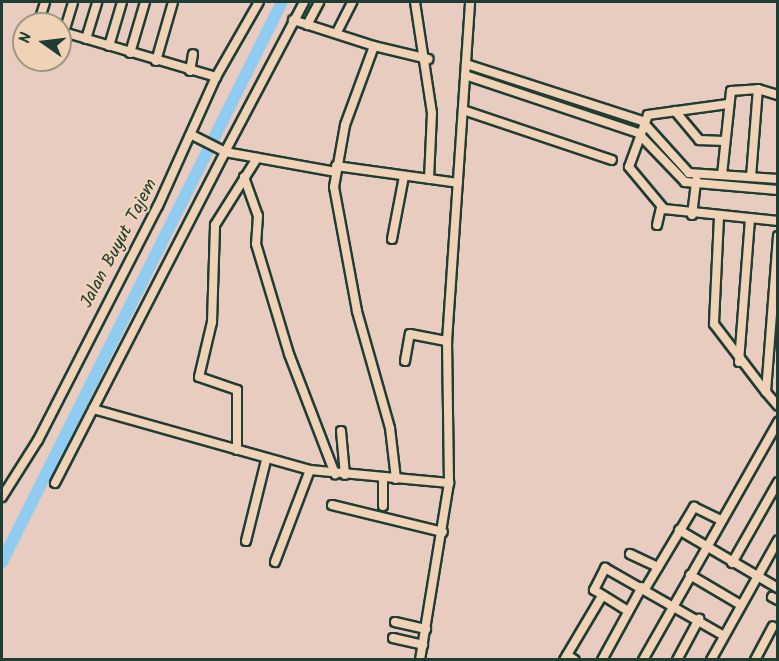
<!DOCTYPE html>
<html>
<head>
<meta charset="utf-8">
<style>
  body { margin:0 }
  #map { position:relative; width:779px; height:661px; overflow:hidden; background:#e8ccbf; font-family:Kalam,sans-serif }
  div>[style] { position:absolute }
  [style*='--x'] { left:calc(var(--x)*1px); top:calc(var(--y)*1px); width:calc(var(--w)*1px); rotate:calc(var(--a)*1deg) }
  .river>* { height:12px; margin:-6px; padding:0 6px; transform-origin:6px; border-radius:6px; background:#90ccf0 }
  .roads { filter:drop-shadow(2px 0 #1f3d34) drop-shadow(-2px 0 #1f3d34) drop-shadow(0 2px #1f3d34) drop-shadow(0 -2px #1f3d34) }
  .minor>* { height:8px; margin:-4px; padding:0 4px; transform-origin:4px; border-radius:4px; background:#f0d3b7 }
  span { translate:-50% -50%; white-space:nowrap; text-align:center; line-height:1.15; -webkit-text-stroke:4.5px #f0d3b7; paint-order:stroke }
  .street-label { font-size:18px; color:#1f3d34 }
  .frame { position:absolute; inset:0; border:3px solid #1f3d34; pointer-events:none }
  .north { position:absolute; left:12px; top:12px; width:60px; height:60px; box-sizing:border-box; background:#f0d3b7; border:2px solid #9c9783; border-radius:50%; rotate:284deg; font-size:16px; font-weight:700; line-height:24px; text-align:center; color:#1f3d34 }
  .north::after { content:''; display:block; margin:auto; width:21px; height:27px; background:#1f3d34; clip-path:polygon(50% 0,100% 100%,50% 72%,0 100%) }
</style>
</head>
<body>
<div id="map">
  <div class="river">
    <div style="--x:2;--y:562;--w:626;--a:-63.43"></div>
  </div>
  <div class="roads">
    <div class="minor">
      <div style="--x:415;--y:2;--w:112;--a:81.3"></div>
      <div style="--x:432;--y:113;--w:66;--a:92.6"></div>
      <div style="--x:293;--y:20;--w:85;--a:17.8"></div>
      <div style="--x:38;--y:24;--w:23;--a:-72"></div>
      <div style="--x:307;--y:25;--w:26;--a:-62"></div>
      <div style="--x:60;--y:31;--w:163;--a:16.4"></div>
      <div style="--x:64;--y:32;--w:31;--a:-73"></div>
      <div style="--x:337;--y:32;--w:34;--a:-63"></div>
      <div style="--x:86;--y:39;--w:39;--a:-73"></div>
      <div style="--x:109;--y:46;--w:46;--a:-73.5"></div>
      <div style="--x:130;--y:53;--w:53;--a:-73.6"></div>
      <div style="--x:156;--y:61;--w:61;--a:-73.9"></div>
      <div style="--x:466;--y:64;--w:185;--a:17.9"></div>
      <div style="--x:642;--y:121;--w:70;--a:47.9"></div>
      <div style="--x:689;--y:173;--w:89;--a:3.9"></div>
      <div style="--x:190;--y:71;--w:17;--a:-80"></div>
      <div style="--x:465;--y:75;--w:182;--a:18.5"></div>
      <div style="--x:638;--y:133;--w:68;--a:46.2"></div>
      <div style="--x:685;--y:182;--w:93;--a:4.9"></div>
      <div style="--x:728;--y:104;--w:81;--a:172.2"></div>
      <div style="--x:648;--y:115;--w:55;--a:110.1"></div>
      <div style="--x:629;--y:167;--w:55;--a:50.2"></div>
      <div style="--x:664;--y:209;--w:115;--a:6"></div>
      <div style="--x:463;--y:110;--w:157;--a:18.6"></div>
      <div style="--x:675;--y:111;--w:38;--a:50"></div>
      <div style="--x:699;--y:140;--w:26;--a:2"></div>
      <div style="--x:192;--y:135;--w:37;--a:27"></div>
      <div style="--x:225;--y:152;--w:170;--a:-62.2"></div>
      <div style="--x:336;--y:166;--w:123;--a:7.9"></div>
      <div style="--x:722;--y:175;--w:84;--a:-83.9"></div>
      <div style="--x:731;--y:91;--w:27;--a:-4"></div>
      <div style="--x:758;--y:89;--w:21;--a:17"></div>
      <div style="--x:244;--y:177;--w:41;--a:70.3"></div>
      <div style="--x:258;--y:216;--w:28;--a:94"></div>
      <div style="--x:256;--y:244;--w:115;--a:73.3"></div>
      <div style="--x:289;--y:354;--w:129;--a:69"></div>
      <div style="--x:751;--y:177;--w:88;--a:-85.5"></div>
      <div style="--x:692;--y:215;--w:35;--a:-83"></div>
      <div style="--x:719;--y:217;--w:107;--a:92.7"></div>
      <div style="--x:714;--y:324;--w:86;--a:52.6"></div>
      <div style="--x:657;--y:225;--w:18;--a:-77"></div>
      <div style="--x:778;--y:236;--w:156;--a:94.4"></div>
      <div style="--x:766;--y:392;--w:18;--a:49"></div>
      <div style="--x:392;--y:239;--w:64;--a:-79.2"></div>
      <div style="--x:405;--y:361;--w:27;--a:-80"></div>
      <div style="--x:410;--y:334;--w:38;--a:11"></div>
      <div style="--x:739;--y:362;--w:143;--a:-85.6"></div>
      <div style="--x:93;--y:409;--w:225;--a:15.7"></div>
      <div style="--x:310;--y:470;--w:140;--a:5.3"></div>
      <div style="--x:341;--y:431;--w:44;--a:84.8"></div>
      <div style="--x:237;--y:450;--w:60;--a:-90"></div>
      <div style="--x:237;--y:390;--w:40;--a:-161.1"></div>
      <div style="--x:199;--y:377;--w:57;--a:-76.7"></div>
      <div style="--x:212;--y:322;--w:97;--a:-88.2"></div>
      <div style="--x:215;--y:225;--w:79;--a:-57.9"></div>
      <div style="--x:396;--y:479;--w:51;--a:-96.7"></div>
      <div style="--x:390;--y:428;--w:122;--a:-105.8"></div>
      <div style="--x:357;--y:311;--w:126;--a:-100.5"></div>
      <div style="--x:334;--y:187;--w:63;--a:-79.9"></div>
      <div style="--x:345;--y:125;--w:84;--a:-69.8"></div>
      <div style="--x:374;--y:46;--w:56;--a:13.5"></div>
      <div style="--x:55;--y:483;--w:372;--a:-62.8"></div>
      <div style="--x:225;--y:152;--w:113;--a:10.2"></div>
      <div style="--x:2;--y:497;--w:67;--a:-57.7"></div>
      <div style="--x:38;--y:440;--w:263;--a:-62.9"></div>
      <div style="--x:158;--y:206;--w:141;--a:-65.8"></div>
      <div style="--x:216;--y:77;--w:86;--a:-60.2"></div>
      <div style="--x:332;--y:505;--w:114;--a:13.7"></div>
      <div style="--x:383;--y:506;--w:28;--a:-90"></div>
      <div style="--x:679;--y:530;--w:115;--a:30.4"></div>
      <div style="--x:246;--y:541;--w:83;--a:-76.1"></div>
      <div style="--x:630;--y:554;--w:31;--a:25"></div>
      <div style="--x:275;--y:562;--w:98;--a:-69.2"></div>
      <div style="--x:732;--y:563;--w:93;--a:-60.4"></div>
      <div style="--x:690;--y:575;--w:59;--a:30.5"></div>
      <div style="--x:645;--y:589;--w:96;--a:-59.1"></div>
      <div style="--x:694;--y:507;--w:30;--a:26"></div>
      <div style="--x:772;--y:597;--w:7;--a:27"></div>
      <div style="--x:628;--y:611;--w:40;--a:-148"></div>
      <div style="--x:594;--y:590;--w:25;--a:-63"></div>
      <div style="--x:605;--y:568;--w:137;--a:29.7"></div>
      <div style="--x:395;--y:622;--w:32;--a:13"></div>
      <div style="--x:393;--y:638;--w:31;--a:13"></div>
      <div style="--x:567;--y:655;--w:9;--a:32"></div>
      <div style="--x:420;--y:660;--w:179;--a:-80.7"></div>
      <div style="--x:449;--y:483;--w:142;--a:-90.8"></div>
      <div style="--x:447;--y:341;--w:340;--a:-86.1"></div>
      <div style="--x:564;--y:660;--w:74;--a:-59.3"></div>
      <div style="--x:602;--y:660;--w:83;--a:-61.3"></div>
      <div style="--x:643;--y:660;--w:274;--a:-60.4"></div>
      <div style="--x:677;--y:660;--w:47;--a:-61.8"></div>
      <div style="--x:711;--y:660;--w:137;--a:-60.8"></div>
      <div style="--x:755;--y:660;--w:38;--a:-62"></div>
    </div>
  </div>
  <div class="street-label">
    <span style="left:120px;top:244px;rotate:-62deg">Jalan Buyut Tajem</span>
  </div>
  <div class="frame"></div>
  <div class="north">N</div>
</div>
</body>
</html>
